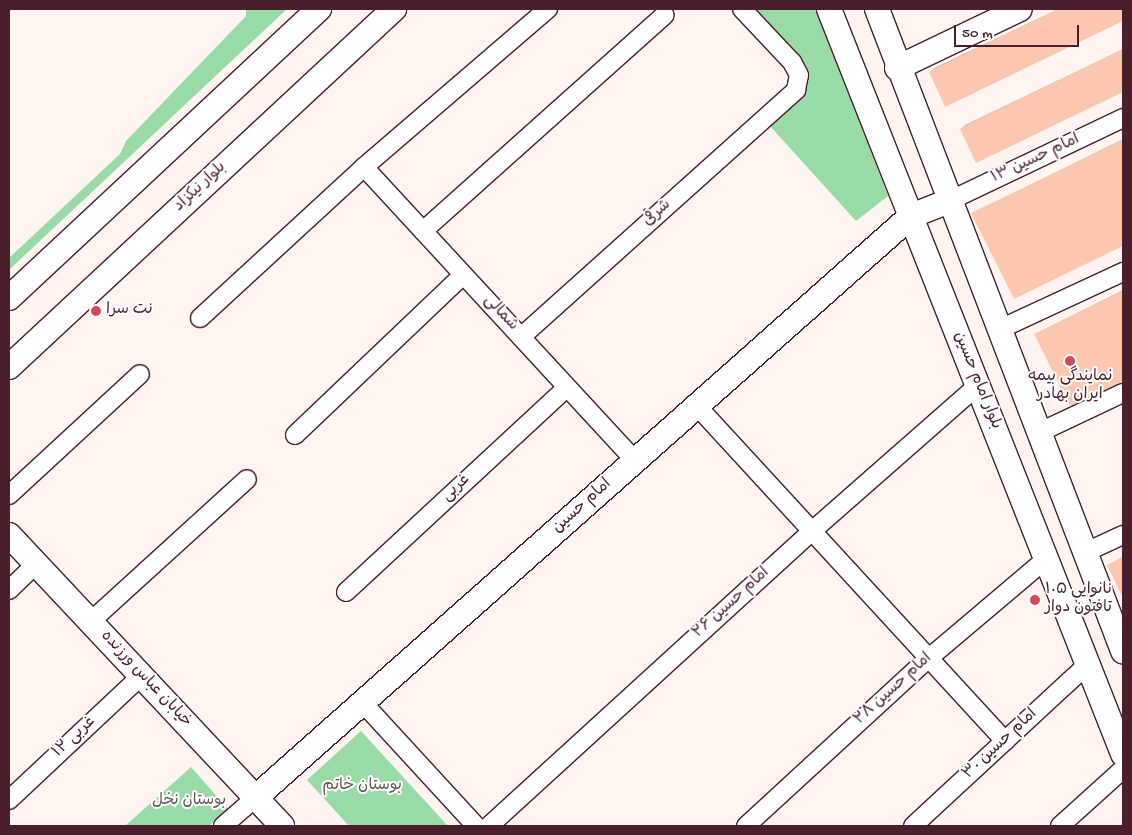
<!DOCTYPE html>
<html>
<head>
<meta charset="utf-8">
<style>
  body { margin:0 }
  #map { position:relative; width:1132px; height:835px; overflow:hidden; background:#fff4ef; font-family:"Gochi Hand","Playpen Sans Arabic",sans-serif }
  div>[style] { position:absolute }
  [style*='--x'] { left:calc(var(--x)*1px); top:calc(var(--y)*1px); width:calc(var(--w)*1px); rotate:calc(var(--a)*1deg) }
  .green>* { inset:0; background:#98dba6 }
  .shadow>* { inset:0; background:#0003 }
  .building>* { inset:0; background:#fdc7af }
  .roads { filter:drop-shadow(1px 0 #4a1f2b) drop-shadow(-1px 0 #4a1f2b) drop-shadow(0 1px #4a1f2b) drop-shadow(0 -1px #4a1f2b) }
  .street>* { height:18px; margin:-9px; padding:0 9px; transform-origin:9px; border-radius:9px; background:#fff }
  .secondary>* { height:24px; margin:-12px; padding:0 12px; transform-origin:12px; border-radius:12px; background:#fff }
  .dots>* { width:14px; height:14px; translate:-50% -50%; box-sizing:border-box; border:2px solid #fff; border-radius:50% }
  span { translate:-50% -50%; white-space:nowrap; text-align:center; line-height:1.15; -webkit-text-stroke:4px #fff; paint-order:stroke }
  .street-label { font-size:16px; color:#4a1f2b }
  .poi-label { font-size:16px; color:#4a1f2b }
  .left { translate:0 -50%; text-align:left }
  .park-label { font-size:16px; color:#615750 }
  .frame { position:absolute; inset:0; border:10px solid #4a1f2b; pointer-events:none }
  .scale { position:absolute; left:954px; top:25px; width:125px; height:22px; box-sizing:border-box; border:2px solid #4a1f2b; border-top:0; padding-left:6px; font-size:15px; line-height:18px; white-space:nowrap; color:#4a1f2b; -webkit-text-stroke:4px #fff; paint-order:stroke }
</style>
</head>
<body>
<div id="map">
  <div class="green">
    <div style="clip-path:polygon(246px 9px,287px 9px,9px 270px,9px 258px,120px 154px,126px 141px,246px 16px)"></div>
    <div style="clip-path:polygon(747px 9px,817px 9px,888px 196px,856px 221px,770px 126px,805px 89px)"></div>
    <div style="clip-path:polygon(361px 731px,448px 826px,349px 826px,307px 780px)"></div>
    <div style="clip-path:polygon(191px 767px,228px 809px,209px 826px,125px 826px)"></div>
  </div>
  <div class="shadow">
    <div style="clip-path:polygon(1058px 9px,1123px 9px,1123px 19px,946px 105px,930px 72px,934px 68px)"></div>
    <div style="clip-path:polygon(1123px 49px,1123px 91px,977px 162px,961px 129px,965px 125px)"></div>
    <div style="clip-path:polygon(1123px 139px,1123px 245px,1015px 297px,973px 213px)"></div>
    <div style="clip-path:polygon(1123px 290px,1123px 380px,1070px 405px,1035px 334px)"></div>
    <div style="clip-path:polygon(1123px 556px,1123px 595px,1109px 566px)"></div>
  </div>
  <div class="building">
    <div style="clip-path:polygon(1059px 9px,1123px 9px,1123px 21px,945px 107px,929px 72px)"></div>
    <div style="clip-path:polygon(1123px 49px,1123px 92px,976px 163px,960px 129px)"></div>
    <div style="clip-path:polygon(1123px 140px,1123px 246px,1014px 299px,971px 213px)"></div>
    <div style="clip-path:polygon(1123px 291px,1123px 382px,1070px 406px,1034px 334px)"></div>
    <div style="clip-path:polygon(1123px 557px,1123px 598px,1107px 565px)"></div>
  </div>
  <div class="roads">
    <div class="street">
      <div style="--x:364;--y:167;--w:400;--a:47.3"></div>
      <div style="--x:949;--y:201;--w:193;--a:-25.5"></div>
      <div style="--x:423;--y:231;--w:324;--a:-41.8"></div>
      <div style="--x:200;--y:318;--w:223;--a:-42.6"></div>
      <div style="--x:364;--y:167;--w:243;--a:-40.7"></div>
      <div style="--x:998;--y:330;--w:138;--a:-24.9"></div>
      <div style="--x:521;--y:337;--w:370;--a:-41.9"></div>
      <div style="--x:796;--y:90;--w:15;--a:-79"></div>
      <div style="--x:799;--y:75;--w:15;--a:-118"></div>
      <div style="--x:792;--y:62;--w:73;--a:-133.3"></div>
      <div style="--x:697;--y:406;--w:455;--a:47.4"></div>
      <div style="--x:1038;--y:433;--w:94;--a:-25.2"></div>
      <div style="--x:295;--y:435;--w:232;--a:-43.6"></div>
      <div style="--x:9;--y:495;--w:178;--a:-42.7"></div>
      <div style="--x:1084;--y:553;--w:43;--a:-24.8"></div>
      <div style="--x:9;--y:590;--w:37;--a:-44"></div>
      <div style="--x:346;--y:592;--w:301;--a:-42.8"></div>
      <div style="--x:90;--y:622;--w:212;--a:-42.3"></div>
      <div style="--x:363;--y:703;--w:167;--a:47.4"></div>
      <div style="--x:9;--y:800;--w:181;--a:-43.2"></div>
      <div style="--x:223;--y:826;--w:43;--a:-41.2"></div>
      <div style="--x:489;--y:826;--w:437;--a:-42.4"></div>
      <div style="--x:812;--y:531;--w:221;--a:-41.3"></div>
      <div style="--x:746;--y:826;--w:248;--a:-42.6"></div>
      <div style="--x:929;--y:658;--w:153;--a:-40.2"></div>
      <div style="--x:913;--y:826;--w:238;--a:-42.8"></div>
      <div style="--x:1060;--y:826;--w:85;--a:-42.1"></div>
    </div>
    <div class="secondary">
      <div style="--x:829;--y:9;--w:801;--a:68.46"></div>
      <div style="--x:877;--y:9;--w:688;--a:69.03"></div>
      <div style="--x:897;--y:68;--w:136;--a:-25.6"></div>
      <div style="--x:9;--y:298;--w:424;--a:-43"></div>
      <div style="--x:9;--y:367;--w:526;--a:-42.92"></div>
      <div style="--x:9;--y:535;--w:399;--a:46.8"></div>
      <div style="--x:255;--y:798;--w:877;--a:-41.58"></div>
      <div style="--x:911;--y:216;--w:41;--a:-21.5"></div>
    </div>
  </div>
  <div class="dots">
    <div style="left:96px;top:311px;background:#d1495b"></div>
    <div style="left:1070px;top:361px;background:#d1495b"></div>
    <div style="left:1035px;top:600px;background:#d1495b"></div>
  </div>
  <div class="street-label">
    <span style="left:1036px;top:160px;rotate:-25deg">امام حسین ۱۳</span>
    <span style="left:201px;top:188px;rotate:-43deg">بلوار نیکزاد</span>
    <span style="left:658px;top:214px;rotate:-42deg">شرقی</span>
    <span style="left:500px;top:314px;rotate:47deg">شمالی</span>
    <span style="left:976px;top:381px;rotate:68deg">بلوار امام حسین</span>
    <span style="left:457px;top:489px;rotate:-43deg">غربی</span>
    <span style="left:583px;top:507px;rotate:-42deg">امام حسین</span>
    <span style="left:732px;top:604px;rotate:-42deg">امام حسین ۲۶</span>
    <span style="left:145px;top:680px;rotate:47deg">خیابان عباس ورزنده</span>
    <span style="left:894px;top:690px;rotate:-42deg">امام حسین ۲۸</span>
    <span style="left:75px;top:738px;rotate:-43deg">غربی ۱۲</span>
    <span style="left:1001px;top:745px;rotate:-43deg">امام حسین ۳۰</span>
  </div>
  <div class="poi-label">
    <span class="left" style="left:106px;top:311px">نت سرا</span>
    <span style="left:1070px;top:387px">نمایندگی بیمه<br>ایران بهادر</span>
    <span class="left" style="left:1045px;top:600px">نانوایی ۱۰۵<br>تافتون دوار</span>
  </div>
  <div class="park-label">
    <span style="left:362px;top:787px">بوستان خاتم</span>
    <span style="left:189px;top:802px">بوستان نخل</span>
  </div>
  <div class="frame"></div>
  <div class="scale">50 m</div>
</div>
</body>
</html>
